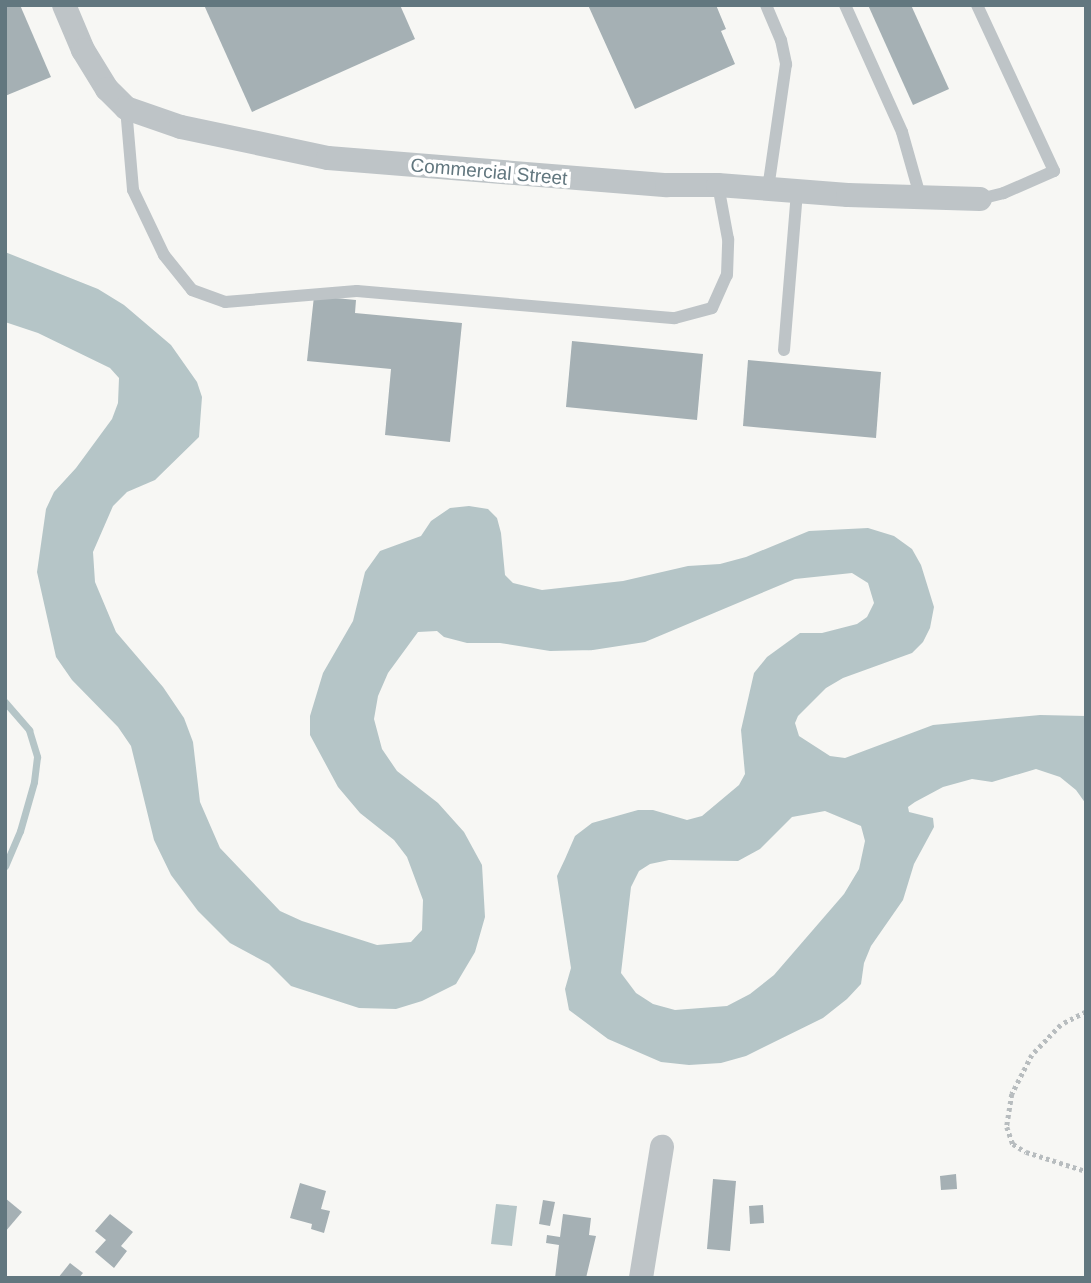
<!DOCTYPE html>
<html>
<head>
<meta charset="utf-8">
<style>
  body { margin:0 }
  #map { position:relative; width:1091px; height:1283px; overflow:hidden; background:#f7f7f4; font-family:Arial,sans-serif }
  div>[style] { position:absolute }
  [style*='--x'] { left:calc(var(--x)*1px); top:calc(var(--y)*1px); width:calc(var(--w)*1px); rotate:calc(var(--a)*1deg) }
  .water>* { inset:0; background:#b5c5c7 }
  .stream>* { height:7px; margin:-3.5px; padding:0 3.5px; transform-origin:3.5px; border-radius:3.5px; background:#b5c5c7 }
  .building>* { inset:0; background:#a5b0b4 }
  .path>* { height:4.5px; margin-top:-2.25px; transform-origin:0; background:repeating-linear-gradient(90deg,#b8bdbf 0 3.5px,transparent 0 7px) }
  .lane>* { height:12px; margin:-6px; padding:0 6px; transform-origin:6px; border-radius:6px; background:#bec4c7 }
  .street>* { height:24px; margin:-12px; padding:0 12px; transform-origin:12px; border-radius:12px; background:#bec4c7 }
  span { translate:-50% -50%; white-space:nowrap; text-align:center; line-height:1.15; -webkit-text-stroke:7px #fff; paint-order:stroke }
  .street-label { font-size:19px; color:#62777f }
  .frame { position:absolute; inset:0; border:7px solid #62777f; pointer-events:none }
</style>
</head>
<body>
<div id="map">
  <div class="water">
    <div style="clip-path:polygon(evenodd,5px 252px,98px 289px,124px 305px,171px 345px,197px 382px,202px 397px,199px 437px,155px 480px,127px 492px,113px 506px,93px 552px,95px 582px,116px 632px,163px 687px,184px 718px,193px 742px,200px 802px,220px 848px,280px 911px,302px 921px,377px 945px,411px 942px,422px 930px,423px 900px,407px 857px,394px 840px,360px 813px,338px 787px,310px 735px,310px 716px,323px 673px,353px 621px,365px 572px,380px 551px,421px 536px,431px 521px,450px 508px,469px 506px,488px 509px,497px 518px,501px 533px,505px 575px,513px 583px,542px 590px,623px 581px,688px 566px,720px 564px,746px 557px,809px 531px,868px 528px,894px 536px,912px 549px,921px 565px,934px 607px,930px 628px,923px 642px,912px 653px,843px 678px,826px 688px,798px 716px,795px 723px,799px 736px,830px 756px,845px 758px,933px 725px,1040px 715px,1086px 716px,1086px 804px,1076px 790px,1060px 777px,1036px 769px,992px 782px,972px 779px,943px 787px,915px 802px,908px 807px,909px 812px,933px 818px,934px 827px,914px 864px,903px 900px,871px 946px,864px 963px,861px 984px,847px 999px,823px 1018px,746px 1056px,721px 1063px,689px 1065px,661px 1062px,608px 1039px,569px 1010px,565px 989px,571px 968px,557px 876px,565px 859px,575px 836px,592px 823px,638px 810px,653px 810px,687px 820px,702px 816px,739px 785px,745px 774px,741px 730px,754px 673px,767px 657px,800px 633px,822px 633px,857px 624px,867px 617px,874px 603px,868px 583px,852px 573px,795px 579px,645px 642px,593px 650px,550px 651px,500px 643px,467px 643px,444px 637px,437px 631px,418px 632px,388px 673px,378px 696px,374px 719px,382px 749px,397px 771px,438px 803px,464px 832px,482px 865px,485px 917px,475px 952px,456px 984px,422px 1001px,396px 1009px,359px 1008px,291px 986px,269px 964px,230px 943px,198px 911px,171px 875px,154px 840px,131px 746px,118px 727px,72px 680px,56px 657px,37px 572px,46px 509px,54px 492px,76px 468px,112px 419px,118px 403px,119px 378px,110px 368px,38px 333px,5px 322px,5px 252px,825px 811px,861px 826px,865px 841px,859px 869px,844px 894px,774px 975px,750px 994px,727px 1006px,675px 1010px,653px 1004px,636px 993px,621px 973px,631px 887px,639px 871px,650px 864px,669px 860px,738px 861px,760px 849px,792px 817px,825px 811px)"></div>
    <div style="clip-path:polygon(496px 1204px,517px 1206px,512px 1246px,491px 1244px)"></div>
  </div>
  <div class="stream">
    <div style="--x:5;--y:702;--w:37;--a:49"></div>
    <div style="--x:29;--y:730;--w:28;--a:73"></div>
    <div style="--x:37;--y:757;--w:25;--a:97"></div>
    <div style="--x:34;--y:782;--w:51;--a:105.9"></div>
    <div style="--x:20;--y:831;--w:38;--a:113"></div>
  </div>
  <div class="building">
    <div style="clip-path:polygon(5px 5px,20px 5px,51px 77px,5px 96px)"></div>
    <div style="clip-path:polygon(204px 5px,400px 5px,415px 39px,252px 112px)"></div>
    <div style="clip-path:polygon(588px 5px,716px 5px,726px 29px,721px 31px,735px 64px,635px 109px)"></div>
    <div style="clip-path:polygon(868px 5px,911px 5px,949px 89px,913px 105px)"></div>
    <div style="clip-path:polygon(314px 296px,356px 300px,355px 313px,462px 323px,450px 442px,385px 435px,391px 369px,307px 361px)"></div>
    <div style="clip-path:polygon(572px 341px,703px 354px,697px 420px,566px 407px)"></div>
    <div style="clip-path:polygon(748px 360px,881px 372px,876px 438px,743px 426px)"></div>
    <div style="clip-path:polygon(956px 1174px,957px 1189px,941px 1190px,940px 1176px)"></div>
    <div style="clip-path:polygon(713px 1179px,736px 1181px,730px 1251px,707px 1249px)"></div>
    <div style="clip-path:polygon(300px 1183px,326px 1191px,321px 1209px,330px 1211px,324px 1233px,311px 1229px,312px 1224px,290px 1218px)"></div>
    <div style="clip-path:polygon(5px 1198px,22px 1212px,5px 1232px)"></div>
    <div style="clip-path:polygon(543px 1200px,555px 1202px,550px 1226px,539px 1224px)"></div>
    <div style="clip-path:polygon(763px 1205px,764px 1223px,750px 1224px,749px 1206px)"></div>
    <div style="clip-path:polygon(110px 1214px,133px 1232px,121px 1246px,127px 1251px,114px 1268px,95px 1252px,106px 1240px,95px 1231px)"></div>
    <div style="clip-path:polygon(563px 1214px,591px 1218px,589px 1235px,596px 1236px,586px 1278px,555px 1278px,559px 1245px,546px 1243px,547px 1235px,560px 1237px)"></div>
    <div style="clip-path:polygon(70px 1263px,83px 1273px,79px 1278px,58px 1278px)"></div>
  </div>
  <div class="path">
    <div style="--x:1086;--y:1012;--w:28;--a:153"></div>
    <div style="--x:1061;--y:1025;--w:42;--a:134"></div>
    <div style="--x:1032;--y:1055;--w:44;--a:117.1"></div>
    <div style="--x:1012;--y:1094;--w:33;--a:99"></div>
    <div style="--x:1007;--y:1127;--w:18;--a:71"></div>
    <div style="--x:1013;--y:1144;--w:15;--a:32"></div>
    <div style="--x:1026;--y:1152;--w:63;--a:17.6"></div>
  </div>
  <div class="lane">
    <div style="--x:766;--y:5;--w:38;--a:67"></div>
    <div style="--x:781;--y:40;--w:25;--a:78"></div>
    <div style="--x:786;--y:64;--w:126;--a:98.2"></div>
    <div style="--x:845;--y:5;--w:139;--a:65.8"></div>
    <div style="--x:902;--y:132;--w:70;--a:74.2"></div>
    <div style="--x:977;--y:5;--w:183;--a:65.1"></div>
    <div style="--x:1054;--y:171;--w:55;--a:156.3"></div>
    <div style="--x:1004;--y:193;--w:25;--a:166"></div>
    <div style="--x:126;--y:108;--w:82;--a:85.1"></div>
    <div style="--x:133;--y:190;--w:72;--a:64.5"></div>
    <div style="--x:164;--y:255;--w:45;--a:51.3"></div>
    <div style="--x:192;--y:290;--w:35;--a:20"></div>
    <div style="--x:225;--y:302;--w:132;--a:-4.8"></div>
    <div style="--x:357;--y:291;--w:319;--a:4.9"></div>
    <div style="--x:675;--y:318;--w:38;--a:-15"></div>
    <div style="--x:712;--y:308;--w:36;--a:-66"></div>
    <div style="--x:727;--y:275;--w:36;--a:-88"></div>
    <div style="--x:728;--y:239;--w:55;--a:-100.5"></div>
    <div style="--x:784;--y:350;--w:159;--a:-85.3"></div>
  </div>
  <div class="street">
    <div style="--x:64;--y:5;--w:49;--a:67.1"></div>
    <div style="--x:83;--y:50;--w:46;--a:58.4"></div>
    <div style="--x:107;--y:89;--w:27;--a:45"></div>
    <div style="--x:126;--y:108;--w:58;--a:19.1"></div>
    <div style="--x:181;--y:127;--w:150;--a:11.9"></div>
    <div style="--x:328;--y:158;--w:340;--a:4.6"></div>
    <div style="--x:667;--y:185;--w:51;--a:0"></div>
    <div style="--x:718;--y:185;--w:130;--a:4.4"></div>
    <div style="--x:848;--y:195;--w:132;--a:1.7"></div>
    <div style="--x:641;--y:1278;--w:133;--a:-80.9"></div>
  </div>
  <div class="street-label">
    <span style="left:489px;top:172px;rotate:5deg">Commercial Street</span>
  </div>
  <div class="frame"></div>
</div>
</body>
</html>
